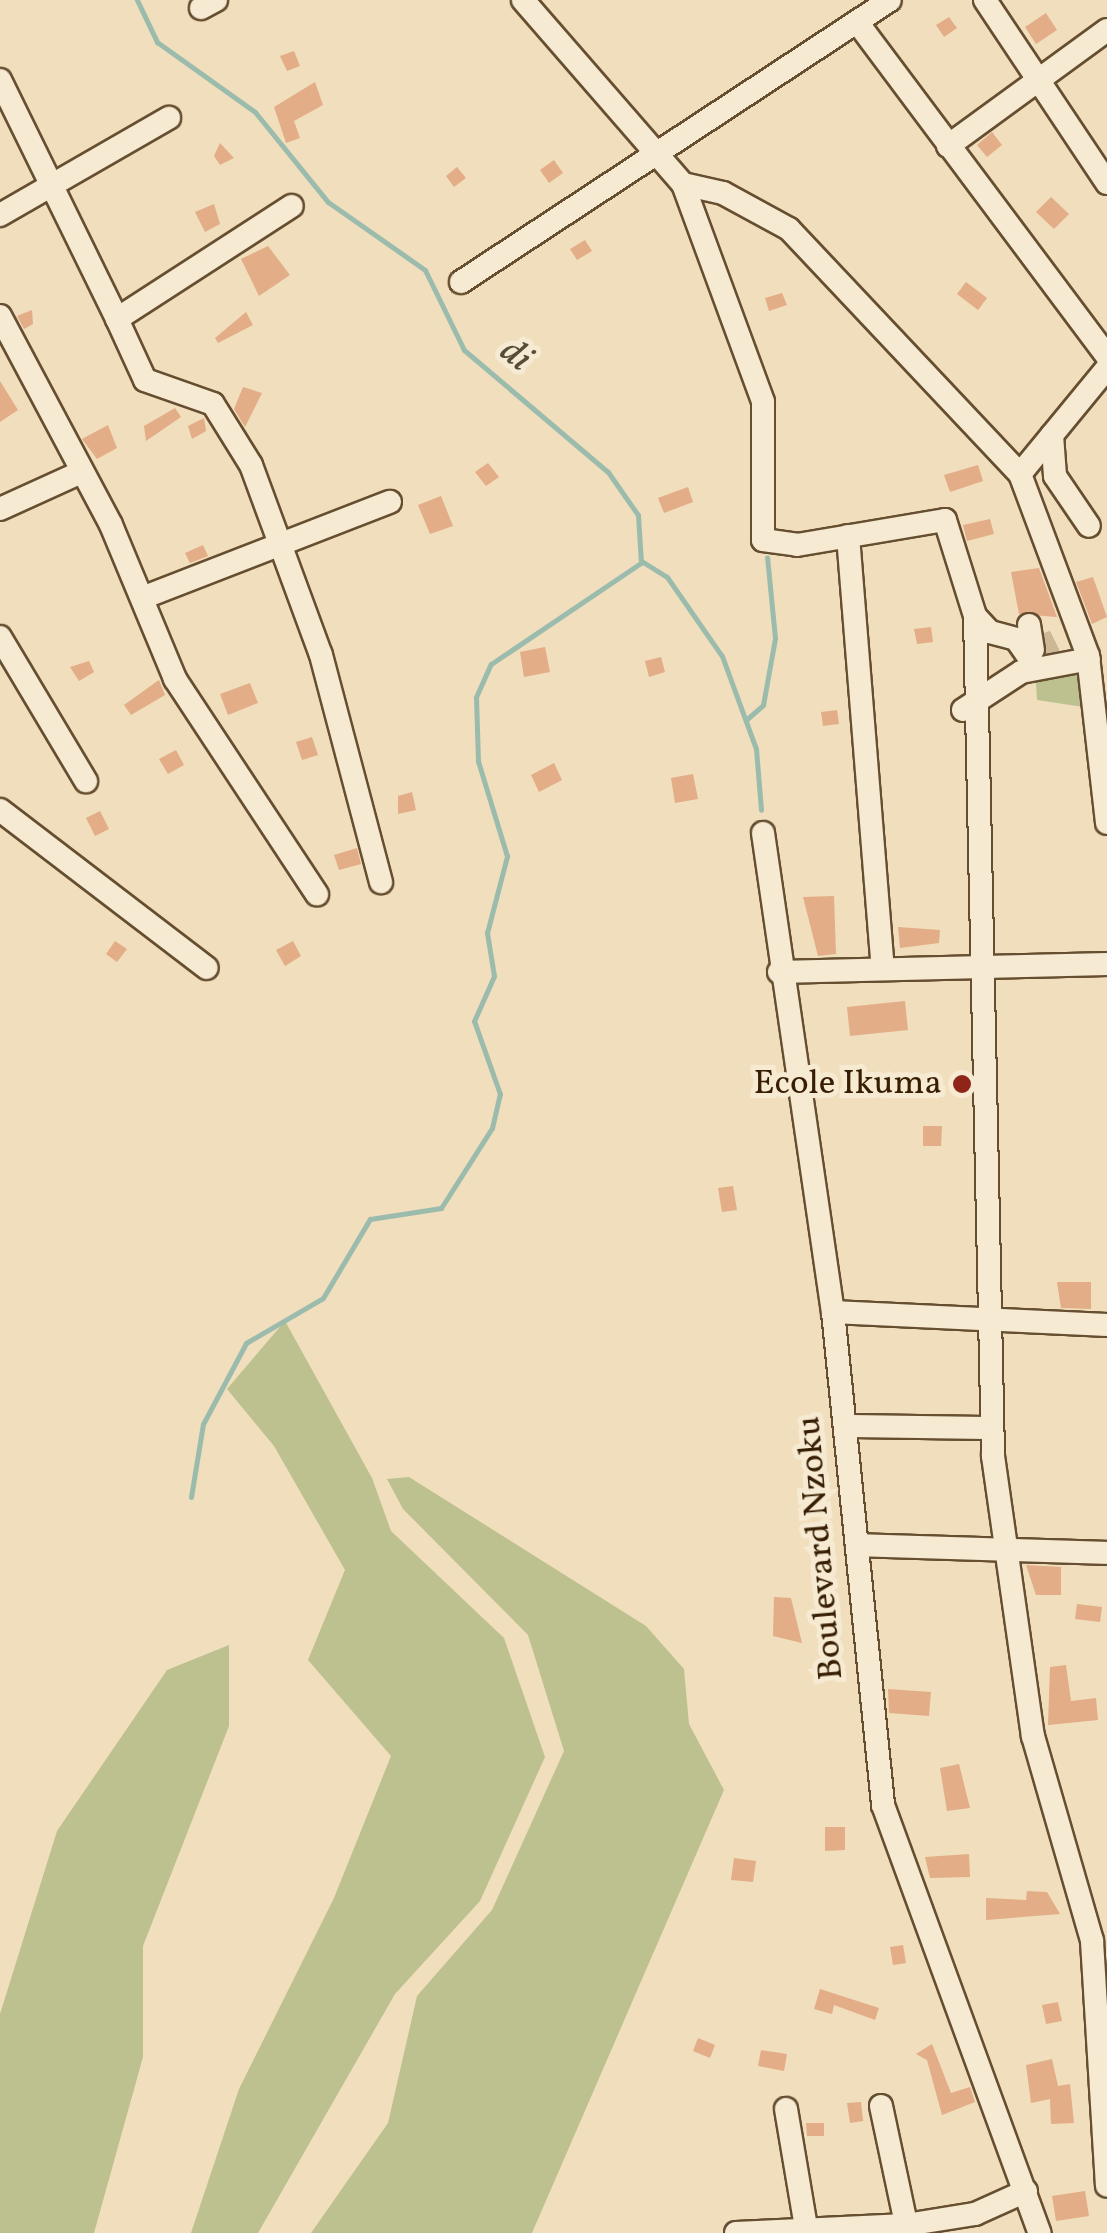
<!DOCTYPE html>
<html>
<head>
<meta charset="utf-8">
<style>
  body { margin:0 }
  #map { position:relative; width:1107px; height:2233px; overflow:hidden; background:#f1debc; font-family:Vollkorn,serif }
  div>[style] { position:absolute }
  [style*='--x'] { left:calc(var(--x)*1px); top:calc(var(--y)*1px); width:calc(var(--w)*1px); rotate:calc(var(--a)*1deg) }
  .green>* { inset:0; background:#bcc18f }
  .stream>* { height:5px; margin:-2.5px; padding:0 2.5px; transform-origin:2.5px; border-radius:2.5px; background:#9bbcad }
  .building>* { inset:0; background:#e2ad87 }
  .minor-tunnel>* { height:22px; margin-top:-11px; transform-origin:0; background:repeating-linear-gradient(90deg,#ccb897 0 22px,transparent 0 33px) }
  .roads { filter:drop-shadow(2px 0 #664e30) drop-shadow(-2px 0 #664e30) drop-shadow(0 2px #664e30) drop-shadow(0 -2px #664e30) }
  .minor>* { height:22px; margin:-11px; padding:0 11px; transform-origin:11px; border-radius:11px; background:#f6ead3 }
  .dots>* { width:28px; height:28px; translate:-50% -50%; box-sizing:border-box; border:5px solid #f6ead3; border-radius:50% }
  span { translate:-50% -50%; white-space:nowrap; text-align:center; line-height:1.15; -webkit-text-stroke:10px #f6ead3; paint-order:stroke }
  .poi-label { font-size:35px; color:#371e02 }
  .right { translate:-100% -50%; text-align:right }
  .street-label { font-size:35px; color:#371e02 }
  .water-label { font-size:38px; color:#554d35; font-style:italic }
</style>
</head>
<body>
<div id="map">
  <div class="green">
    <div style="clip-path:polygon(1089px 659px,1097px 709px,1037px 700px,1035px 666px)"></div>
    <div style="clip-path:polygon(285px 1321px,372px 1478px,391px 1531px,504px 1638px,545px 1757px,480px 1901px,395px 1994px,258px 2233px,191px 2233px,239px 2089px,334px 1898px,391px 1756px,308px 1660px,345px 1570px,274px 1446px,227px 1389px)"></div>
    <div style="clip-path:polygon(409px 1477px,646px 1626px,684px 1669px,689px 1724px,724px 1790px,532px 2233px,311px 2233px,388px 2123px,417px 1996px,492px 1910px,564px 1751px,528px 1635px,403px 1509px,387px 1479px)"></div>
    <div style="clip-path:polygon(229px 1645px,229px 1726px,143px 1946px,143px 2057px,94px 2233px,0 2233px,0 2014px,57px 1831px,167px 1670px)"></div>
  </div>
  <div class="stream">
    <div style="--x:137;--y:0;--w:47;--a:64.5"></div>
    <div style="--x:157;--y:42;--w:120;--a:35.5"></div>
    <div style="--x:255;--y:112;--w:116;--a:51"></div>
    <div style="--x:328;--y:202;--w:118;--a:35"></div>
    <div style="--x:425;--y:270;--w:89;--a:64"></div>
    <div style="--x:464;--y:350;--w:189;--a:40.3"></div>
    <div style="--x:608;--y:472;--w:52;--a:55.1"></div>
    <div style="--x:638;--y:515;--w:48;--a:86.4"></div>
    <div style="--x:643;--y:562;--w:28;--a:32"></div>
    <div style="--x:667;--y:577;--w:96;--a:55.2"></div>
    <div style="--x:722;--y:656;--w:99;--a:69.9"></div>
    <div style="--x:756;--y:749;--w:61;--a:85.3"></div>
    <div style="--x:747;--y:719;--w:21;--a:-41"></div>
    <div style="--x:763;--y:705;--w:68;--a:-79.8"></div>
    <div style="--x:775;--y:638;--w:81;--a:-95.6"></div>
    <div style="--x:191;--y:1497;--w:74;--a:-80.7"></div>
    <div style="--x:203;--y:1424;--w:92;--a:-62"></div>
    <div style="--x:246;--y:1343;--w:89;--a:-30.3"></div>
    <div style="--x:323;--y:1298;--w:92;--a:-59.3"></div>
    <div style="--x:370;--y:1219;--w:72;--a:-8.8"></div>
    <div style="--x:441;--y:1208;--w:95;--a:-57.5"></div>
    <div style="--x:492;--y:1128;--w:35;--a:-77"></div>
    <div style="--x:500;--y:1094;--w:77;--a:-109.6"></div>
    <div style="--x:474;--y:1021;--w:49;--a:-66"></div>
    <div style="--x:494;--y:976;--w:44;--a:-99.2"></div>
    <div style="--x:487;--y:933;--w:80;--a:-75.4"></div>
    <div style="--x:507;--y:856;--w:99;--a:-107"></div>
    <div style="--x:478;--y:761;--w:64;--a:-91.8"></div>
    <div style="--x:476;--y:697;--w:36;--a:-66"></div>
    <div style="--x:491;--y:664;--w:181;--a:-34"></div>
  </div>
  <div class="building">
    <div style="clip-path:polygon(1046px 13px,1057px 30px,1036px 44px,1025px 27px)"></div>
    <div style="clip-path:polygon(949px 17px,957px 28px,944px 37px,936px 25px)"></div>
    <div style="clip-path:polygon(294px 51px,300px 66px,287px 71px,280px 56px)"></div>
    <div style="clip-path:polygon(315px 82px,323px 105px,294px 121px,300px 138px,286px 143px,274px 107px)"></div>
    <div style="clip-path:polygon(992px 132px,1002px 145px,987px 157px,977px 145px)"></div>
    <div style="clip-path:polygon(220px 143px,234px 158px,220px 165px,214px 156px)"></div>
    <div style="clip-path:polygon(554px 160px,563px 173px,549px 183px,540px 170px)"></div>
    <div style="clip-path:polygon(457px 167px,466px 178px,454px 187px,446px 176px)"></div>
    <div style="clip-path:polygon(1051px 197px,1069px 214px,1054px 229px,1036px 212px)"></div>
    <div style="clip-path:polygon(214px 204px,220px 224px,205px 232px,195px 212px)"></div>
    <div style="clip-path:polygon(585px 240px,592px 251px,577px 260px,570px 249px)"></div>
    <div style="clip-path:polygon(268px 246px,290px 275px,259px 296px,241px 259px)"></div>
    <div style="clip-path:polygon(966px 282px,987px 298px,978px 310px,957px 294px)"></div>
    <div style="clip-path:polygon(782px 293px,787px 305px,769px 311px,765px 298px)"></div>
    <div style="clip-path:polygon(32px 310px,33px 324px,24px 329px,17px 316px)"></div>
    <div style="clip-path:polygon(246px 312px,253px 325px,218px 343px,215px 338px)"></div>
    <div style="clip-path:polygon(0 381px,18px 410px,0 422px)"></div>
    <div style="clip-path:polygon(243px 387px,262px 393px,245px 427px,234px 409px)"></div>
    <div style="clip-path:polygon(175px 408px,181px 417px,146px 441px,144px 426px)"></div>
    <div style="clip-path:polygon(204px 418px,206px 431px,192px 439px,188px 426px)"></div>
    <div style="clip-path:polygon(108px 425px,117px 448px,97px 459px,82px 439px)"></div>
    <div style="clip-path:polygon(488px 463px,499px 477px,486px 486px,475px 472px)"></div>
    <div style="clip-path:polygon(978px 465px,983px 481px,950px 492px,944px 475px)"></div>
    <div style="clip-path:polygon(688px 487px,693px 502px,664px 513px,658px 498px)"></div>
    <div style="clip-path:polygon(441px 496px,453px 526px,430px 534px,418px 505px)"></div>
    <div style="clip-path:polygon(990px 519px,994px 534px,967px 541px,963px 525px)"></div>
    <div style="clip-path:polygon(203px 545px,208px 556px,190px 563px,185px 553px)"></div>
    <div style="clip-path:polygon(1039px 568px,1057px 617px,1019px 614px,1011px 572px)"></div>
    <div style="clip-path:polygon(1093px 577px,1107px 617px,1092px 624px,1076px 582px)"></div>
    <div style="clip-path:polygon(931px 627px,933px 642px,917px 644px,914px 629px)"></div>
    <div style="clip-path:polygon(545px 647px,550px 672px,524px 677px,520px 652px)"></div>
    <div style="clip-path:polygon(661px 657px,665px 672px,649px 677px,645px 661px)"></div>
    <div style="clip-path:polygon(89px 661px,94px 672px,79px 681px,70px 667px)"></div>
    <div style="clip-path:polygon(159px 680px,165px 695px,131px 715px,124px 705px)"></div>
    <div style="clip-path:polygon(250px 683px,258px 703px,228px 715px,220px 694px)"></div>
    <div style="clip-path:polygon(837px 710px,839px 724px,823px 726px,821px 712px)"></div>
    <div style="clip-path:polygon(312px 737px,318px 755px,302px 760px,296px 742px)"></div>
    <div style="clip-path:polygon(176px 750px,184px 765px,168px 774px,159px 759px)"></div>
    <div style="clip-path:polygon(554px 763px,562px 780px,539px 792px,531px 775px)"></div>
    <div style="clip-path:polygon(693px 774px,698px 799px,675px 803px,671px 778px)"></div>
    <div style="clip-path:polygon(412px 792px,416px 810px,398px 814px,398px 796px)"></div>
    <div style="clip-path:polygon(100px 811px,109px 829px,95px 836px,86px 818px)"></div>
    <div style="clip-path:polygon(357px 848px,361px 864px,339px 870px,334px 855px)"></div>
    <div style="clip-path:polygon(834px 896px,836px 954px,818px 956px,803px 897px)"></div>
    <div style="clip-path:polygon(898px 927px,940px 930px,939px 943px,900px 948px)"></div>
    <div style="clip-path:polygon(115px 941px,127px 949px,117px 962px,106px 954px)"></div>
    <div style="clip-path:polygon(293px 941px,301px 956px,285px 966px,276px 950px)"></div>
    <div style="clip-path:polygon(905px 1001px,908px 1030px,850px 1036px,847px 1007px)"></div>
    <div style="clip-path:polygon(923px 1126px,942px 1126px,941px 1146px,923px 1146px)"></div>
    <div style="clip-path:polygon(733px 1186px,737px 1210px,722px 1212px,718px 1188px)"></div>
    <div style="clip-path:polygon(1057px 1282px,1091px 1282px,1091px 1309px,1061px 1308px)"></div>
    <div style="clip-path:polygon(1026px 1565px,1061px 1567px,1061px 1595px,1036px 1595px)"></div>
    <div style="clip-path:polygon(774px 1597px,791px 1598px,802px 1643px,773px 1636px)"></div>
    <div style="clip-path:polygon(1077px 1604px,1102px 1607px,1100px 1622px,1075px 1619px)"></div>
    <div style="clip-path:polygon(1066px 1665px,1071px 1701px,1096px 1698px,1098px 1720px,1048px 1725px,1050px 1667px)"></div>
    <div style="clip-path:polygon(888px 1689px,931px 1692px,929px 1716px,889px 1713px)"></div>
    <div style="clip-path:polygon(959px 1764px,970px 1808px,947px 1811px,940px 1768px)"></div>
    <div style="clip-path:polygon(825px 1827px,845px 1827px,845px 1850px,825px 1851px)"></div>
    <div style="clip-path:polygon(969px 1854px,970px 1877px,930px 1878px,925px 1857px)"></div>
    <div style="clip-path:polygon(734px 1858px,756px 1861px,753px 1882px,731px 1880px)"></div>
    <div style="clip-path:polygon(1027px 1891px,1047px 1892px,1060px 1914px,986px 1920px,986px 1898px,1026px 1900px)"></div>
    <div style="clip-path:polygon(903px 1945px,906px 1963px,893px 1965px,890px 1947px)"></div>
    <div style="clip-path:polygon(820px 1989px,879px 2008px,875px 2020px,834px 2005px,832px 2014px,814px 2009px)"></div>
    <div style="clip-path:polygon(1058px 2002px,1062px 2021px,1046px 2024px,1042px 2005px)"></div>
    <div style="clip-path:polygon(698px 2038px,715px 2045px,710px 2058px,693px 2051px)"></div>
    <div style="clip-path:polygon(932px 2044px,951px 2093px,970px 2087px,975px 2102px,942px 2115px,927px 2060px,916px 2054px)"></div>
    <div style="clip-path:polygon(761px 2050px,787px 2054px,784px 2071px,758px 2066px)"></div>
    <div style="clip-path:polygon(1052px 2059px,1058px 2086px,1070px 2084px,1074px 2123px,1051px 2124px,1050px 2099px,1031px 2103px,1026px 2065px)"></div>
    <div style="clip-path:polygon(861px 2102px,863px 2121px,850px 2123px,847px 2103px)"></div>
    <div style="clip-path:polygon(806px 2123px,824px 2123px,824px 2136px,807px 2136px)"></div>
    <div style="clip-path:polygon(1085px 2191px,1089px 2216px,1056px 2221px,1052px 2196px)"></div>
  </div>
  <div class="minor-tunnel">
    <div style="--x:1035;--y:650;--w:28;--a:-26"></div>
  </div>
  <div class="roads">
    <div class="minor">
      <div style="--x:523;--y:0;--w:244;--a:49"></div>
      <div style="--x:683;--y:184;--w:232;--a:69.8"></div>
      <div style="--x:763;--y:402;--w:138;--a:90"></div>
      <div style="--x:763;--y:540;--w:34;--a:8"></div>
      <div style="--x:797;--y:545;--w:150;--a:-9.6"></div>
      <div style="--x:945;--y:520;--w:101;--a:72.6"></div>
      <div style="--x:975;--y:616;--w:840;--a:88.77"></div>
      <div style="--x:993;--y:1456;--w:283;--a:81.9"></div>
      <div style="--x:1033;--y:1736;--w:213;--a:73.9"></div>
      <div style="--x:1092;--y:1941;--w:245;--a:86.5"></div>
      <div style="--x:985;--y:0;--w:220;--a:56.3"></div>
      <div style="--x:201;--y:8;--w:17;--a:-28"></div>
      <div style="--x:857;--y:22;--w:417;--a:53.2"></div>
      <div style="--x:0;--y:80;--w:266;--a:63.9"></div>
      <div style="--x:117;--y:319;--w:208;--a:-32.9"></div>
      <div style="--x:948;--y:146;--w:197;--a:-36.1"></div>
      <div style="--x:683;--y:184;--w:41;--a:12.7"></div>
      <div style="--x:723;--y:193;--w:75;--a:28.6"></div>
      <div style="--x:789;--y:229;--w:337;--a:46.7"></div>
      <div style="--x:1020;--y:474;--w:194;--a:69.5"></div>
      <div style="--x:1088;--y:656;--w:168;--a:83.5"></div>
      <div style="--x:0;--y:215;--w:195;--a:-29.9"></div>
      <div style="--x:461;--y:282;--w:513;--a:-33.32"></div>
      <div style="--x:0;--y:316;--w:237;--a:62"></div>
      <div style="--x:111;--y:525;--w:167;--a:67.4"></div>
      <div style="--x:175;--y:679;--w:258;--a:56.6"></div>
      <div style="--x:117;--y:319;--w:67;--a:65.3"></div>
      <div style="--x:145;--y:380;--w:72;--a:19.4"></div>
      <div style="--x:213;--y:404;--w:72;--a:58.1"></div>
      <div style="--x:251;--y:465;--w:202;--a:69.8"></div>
      <div style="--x:321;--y:655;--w:235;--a:75.2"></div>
      <div style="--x:1052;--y:435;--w:41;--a:85.8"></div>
      <div style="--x:1055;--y:476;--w:60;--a:55.8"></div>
      <div style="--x:1020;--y:474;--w:137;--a:-50.6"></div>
      <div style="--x:0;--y:509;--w:87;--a:-24.5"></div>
      <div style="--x:848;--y:536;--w:433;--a:85.4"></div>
      <div style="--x:142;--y:598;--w:266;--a:-21.2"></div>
      <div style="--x:975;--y:616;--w:22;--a:47"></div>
      <div style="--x:990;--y:632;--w:27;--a:15"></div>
      <div style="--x:1016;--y:639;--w:33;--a:55"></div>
      <div style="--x:1029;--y:625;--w:25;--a:81"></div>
      <div style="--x:0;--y:637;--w:168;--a:59.2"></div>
      <div style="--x:963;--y:710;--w:69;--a:-33.2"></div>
      <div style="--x:1021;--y:672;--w:69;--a:-10.8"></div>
      <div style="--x:0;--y:810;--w:260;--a:37.4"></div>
      <div style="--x:763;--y:833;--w:484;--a:81.7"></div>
      <div style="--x:833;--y:1312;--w:496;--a:84.2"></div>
      <div style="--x:883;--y:1805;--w:456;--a:69.9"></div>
      <div style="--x:779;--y:972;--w:328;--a:-1.4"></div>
      <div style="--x:833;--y:1312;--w:274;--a:2.7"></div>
      <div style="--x:846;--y:1426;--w:146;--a:0.8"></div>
      <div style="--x:857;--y:1545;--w:250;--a:1.8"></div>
      <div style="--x:881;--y:2106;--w:130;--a:78"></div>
      <div style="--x:786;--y:2109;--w:126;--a:80.4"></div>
      <div style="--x:736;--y:2233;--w:170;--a:-2.7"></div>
      <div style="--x:906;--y:2225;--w:70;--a:-9.1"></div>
      <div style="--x:975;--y:2214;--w:56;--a:-24.3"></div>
    </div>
  </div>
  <div class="dots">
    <div style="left:962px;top:1084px;background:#8f2418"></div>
  </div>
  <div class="poi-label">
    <span class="right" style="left:942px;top:1084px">Ecole Ikuma</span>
  </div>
  <div class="street-label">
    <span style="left:821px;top:1548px;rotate:-95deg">Boulevard Nzoku</span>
  </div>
  <div class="water-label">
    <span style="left:515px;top:356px;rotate:39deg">di</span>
  </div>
</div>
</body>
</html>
